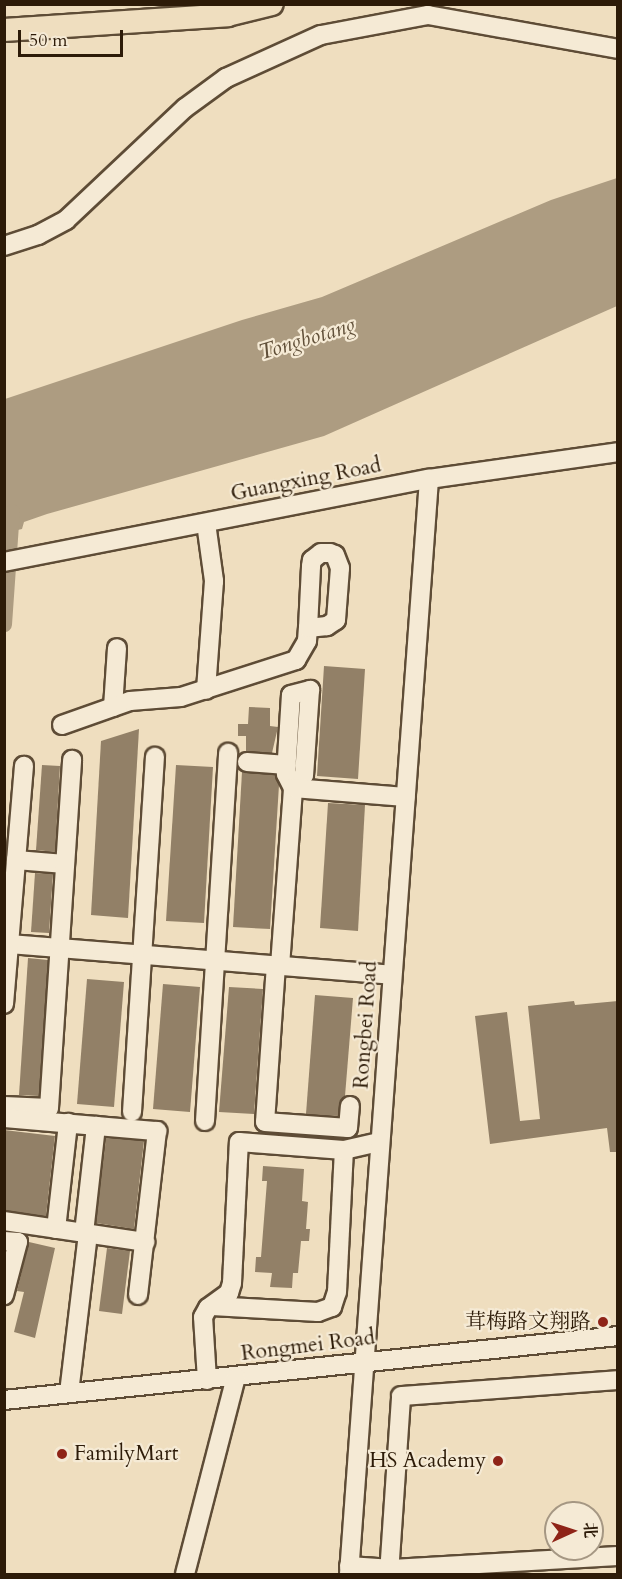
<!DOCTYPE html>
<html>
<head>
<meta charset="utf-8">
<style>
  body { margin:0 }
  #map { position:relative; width:622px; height:1579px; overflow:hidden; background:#efdebf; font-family:Cardo,"Noto Serif SC",serif }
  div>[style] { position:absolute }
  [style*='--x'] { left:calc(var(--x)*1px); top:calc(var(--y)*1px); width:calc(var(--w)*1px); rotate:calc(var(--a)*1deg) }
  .water>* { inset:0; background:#ad9c81 }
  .canal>* { height:15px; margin:-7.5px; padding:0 7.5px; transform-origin:7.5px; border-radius:7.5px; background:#ad9c81 }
  .building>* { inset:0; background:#928067 }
  .roads { filter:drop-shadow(2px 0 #5e4c36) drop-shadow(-2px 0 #5e4c36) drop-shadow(0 2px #5e4c36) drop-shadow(0 -2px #5e4c36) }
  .minor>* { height:18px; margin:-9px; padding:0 9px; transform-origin:9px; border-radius:9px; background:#f5ead5 }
  .major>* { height:22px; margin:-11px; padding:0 11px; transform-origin:11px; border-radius:11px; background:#efdebf }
  .dots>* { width:16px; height:16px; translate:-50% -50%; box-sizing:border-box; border:3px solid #f5ead5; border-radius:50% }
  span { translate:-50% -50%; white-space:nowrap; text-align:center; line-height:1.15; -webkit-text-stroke:4.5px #f5ead5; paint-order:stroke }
  .street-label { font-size:21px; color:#2d1b08 }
  .poi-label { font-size:21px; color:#2d1b08 }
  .right { translate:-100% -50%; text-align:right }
  .left { translate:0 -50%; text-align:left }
  .water-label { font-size:22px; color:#604f38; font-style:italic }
  .frame { position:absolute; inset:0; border:6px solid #2d1b08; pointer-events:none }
  .north { position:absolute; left:544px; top:1501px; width:60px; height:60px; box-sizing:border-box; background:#f5ead5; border:2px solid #a59783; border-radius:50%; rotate:87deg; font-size:16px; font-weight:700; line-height:24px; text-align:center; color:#2d1b08 }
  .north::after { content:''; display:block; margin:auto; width:21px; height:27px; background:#8f2418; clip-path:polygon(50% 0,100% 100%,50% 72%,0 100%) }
  .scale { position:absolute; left:18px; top:30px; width:105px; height:27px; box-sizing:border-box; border:3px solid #2d1b08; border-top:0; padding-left:8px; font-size:18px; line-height:21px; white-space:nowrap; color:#2d1b08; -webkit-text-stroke:4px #f5ead5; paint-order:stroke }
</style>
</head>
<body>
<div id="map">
  <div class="water">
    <div style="clip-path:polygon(617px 178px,617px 306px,324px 436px,47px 514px,24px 522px,22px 529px,5px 533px,5px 399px,242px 320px,322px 297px,551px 200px)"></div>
  </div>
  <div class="canal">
    <div style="--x:4;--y:624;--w:113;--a:-86"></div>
  </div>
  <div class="building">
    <div style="clip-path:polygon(324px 666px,365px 669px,358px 779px,317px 776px)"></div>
    <div style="clip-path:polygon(249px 707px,270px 708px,270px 726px,278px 727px,272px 753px,246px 751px,246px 736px,238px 736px,238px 724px,248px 724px)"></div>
    <div style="clip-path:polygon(139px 729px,128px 918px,91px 915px,101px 741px)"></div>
    <div style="clip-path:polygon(42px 765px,60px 766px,55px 852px,36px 850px)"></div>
    <div style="clip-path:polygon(176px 765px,213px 767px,204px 923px,166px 921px)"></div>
    <div style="clip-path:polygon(242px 772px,275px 775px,279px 785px,270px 929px,233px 927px)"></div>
    <div style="clip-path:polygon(328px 803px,365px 805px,358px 931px,320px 928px)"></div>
    <div style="clip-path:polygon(35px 873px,53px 874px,49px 933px,31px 932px)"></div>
    <div style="clip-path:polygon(28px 958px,48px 960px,39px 1096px,19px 1095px)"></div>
    <div style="clip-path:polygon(87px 979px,124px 982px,114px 1107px,77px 1104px)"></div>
    <div style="clip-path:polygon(163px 984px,200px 987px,190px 1112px,153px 1109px)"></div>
    <div style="clip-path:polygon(229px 987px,263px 989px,254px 1114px,219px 1112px)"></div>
    <div style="clip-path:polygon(315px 995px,353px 998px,345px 1096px,338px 1116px,306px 1114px)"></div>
    <div style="clip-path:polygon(574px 1001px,575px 1005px,618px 1001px,618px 1152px,610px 1152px,607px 1128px,490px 1144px,475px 1016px,507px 1012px,520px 1121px,540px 1119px,528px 1006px)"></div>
    <div style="clip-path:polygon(4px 1130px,55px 1136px,46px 1216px,4px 1210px)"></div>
    <div style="clip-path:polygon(106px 1138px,144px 1141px,134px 1229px,96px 1223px)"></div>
    <div style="clip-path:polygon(263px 1166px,304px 1169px,302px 1201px,308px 1202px,306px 1229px,310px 1229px,309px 1241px,301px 1241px,298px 1273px,293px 1273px,292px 1288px,270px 1287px,272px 1273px,255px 1272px,256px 1257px,261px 1257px,267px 1181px,262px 1181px)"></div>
    <div style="clip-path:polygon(29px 1242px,55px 1248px,35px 1338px,14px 1332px,24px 1292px,17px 1291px)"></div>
    <div style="clip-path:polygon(107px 1248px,130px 1251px,122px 1314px,99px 1311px)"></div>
  </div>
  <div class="roads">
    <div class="minor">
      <div style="--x:4;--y:246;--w:36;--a:-18"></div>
      <div style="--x:38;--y:235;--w:32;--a:-28"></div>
      <div style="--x:66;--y:220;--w:163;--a:-43.3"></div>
      <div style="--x:185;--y:108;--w:51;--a:-36.2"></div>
      <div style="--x:226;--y:78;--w:104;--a:-24.4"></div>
      <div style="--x:321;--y:35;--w:109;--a:-10.6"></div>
      <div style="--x:428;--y:15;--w:193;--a:10.1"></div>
      <div style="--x:206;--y:523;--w:59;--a:82.1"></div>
      <div style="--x:214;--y:581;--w:109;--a:94.2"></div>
      <div style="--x:4;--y:562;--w:433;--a:-11.1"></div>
      <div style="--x:429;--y:479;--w:191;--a:-8.1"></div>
      <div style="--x:310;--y:690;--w:85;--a:94"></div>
      <div style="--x:304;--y:775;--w:17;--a:130"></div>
      <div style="--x:293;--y:788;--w:16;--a:-117"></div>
      <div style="--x:286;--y:774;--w:79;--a:-86.4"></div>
      <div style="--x:291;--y:695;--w:20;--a:-15"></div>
      <div style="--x:113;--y:707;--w:59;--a:-86.1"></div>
      <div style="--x:62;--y:725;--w:72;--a:-19.4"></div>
      <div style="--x:130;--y:701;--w:51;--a:-4.5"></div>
      <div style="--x:181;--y:697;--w:121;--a:-17.8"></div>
      <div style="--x:296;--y:660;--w:22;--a:-60"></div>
      <div style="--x:307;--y:641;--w:13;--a:-86"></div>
      <div style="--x:308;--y:628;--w:62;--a:-87.2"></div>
      <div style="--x:311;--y:566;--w:6;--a:-81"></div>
      <div style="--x:312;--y:560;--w:11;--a:-38"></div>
      <div style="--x:321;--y:553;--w:9;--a:0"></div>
      <div style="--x:330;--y:553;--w:5;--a:22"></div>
      <div style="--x:335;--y:555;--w:14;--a:69"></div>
      <div style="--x:340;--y:568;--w:52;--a:94.4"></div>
      <div style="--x:336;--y:620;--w:11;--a:146"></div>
      <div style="--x:327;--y:626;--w:19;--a:174"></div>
      <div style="--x:247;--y:762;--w:40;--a:4.3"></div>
      <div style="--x:16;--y:860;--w:49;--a:4.7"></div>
      <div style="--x:9;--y:944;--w:384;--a:4.6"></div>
      <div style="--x:276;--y:965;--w:157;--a:94"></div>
      <div style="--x:265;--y:1122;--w:83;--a:4.1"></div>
      <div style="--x:348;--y:1128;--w:22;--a:-85"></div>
      <div style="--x:280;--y:966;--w:178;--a:-85.8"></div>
      <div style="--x:293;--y:788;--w:113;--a:4.6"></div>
      <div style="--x:4;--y:1004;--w:239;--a:-85.2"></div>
      <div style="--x:4;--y:1106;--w:45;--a:2.5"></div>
      <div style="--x:49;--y:1108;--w:349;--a:-86.2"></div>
      <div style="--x:132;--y:1112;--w:356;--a:-86.3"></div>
      <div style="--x:4;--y:1118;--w:154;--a:4.9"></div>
      <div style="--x:157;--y:1131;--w:165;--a:96.6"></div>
      <div style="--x:205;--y:1121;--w:369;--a:-86.4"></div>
      <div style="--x:4;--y:1221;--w:143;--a:8.5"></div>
      <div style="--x:56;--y:1229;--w:107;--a:-83.5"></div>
      <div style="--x:84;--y:1233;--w:108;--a:-83.6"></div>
      <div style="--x:4;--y:1241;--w:14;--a:4"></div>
      <div style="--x:18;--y:1242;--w:55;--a:104.8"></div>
      <div style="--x:212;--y:1306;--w:106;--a:3.2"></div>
      <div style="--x:318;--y:1312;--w:15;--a:-20"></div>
      <div style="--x:332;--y:1307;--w:16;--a:-72"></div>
      <div style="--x:337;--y:1292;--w:142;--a:-87.2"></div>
      <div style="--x:207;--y:1380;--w:63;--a:-93.6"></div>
      <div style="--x:203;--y:1317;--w:10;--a:-61"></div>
      <div style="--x:208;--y:1308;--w:26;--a:-36"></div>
      <div style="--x:229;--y:1293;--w:10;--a:-73"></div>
      <div style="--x:232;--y:1283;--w:141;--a:-87.2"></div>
      <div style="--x:239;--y:1142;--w:105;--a:4.4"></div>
      <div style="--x:344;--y:1150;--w:37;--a:-13"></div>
      <div style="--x:69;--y:1393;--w:160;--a:-83.2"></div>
      <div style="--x:4;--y:1400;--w:617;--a:-5.95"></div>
      <div style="--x:349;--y:1566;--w:43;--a:4"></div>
      <div style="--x:392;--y:1569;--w:226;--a:-3.3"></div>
      <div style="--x:185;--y:1574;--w:203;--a:-75.5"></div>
      <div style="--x:349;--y:1574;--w:1098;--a:-85.82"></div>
      <div style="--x:389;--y:1574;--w:178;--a:-86.1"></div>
      <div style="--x:401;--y:1396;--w:218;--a:-4.2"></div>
    </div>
    <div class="major">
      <div style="--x:4;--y:30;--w:224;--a:-3.8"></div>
      <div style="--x:227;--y:15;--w:46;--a:-13.7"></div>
    </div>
  </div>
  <div class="dots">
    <div style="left:603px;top:1322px;background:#8f2418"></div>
    <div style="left:62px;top:1454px;background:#8f2418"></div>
    <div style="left:498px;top:1461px;background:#8f2418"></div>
  </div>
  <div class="street-label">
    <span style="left:306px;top:480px;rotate:-11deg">Guangxing Road</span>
    <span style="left:366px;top:1025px;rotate:-86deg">Rongbei Road</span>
    <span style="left:308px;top:1346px;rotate:-7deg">Rongmei Road</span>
  </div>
  <div class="poi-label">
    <span class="right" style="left:591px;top:1322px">茸梅路文翔路</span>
    <span class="left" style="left:74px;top:1454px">FamilyMart</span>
    <span class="right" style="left:486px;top:1461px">HS Academy</span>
  </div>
  <div class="water-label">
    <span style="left:307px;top:339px;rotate:-17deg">Tongbotang</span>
  </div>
  <div class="frame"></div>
  <div class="north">北</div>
  <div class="scale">50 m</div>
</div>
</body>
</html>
